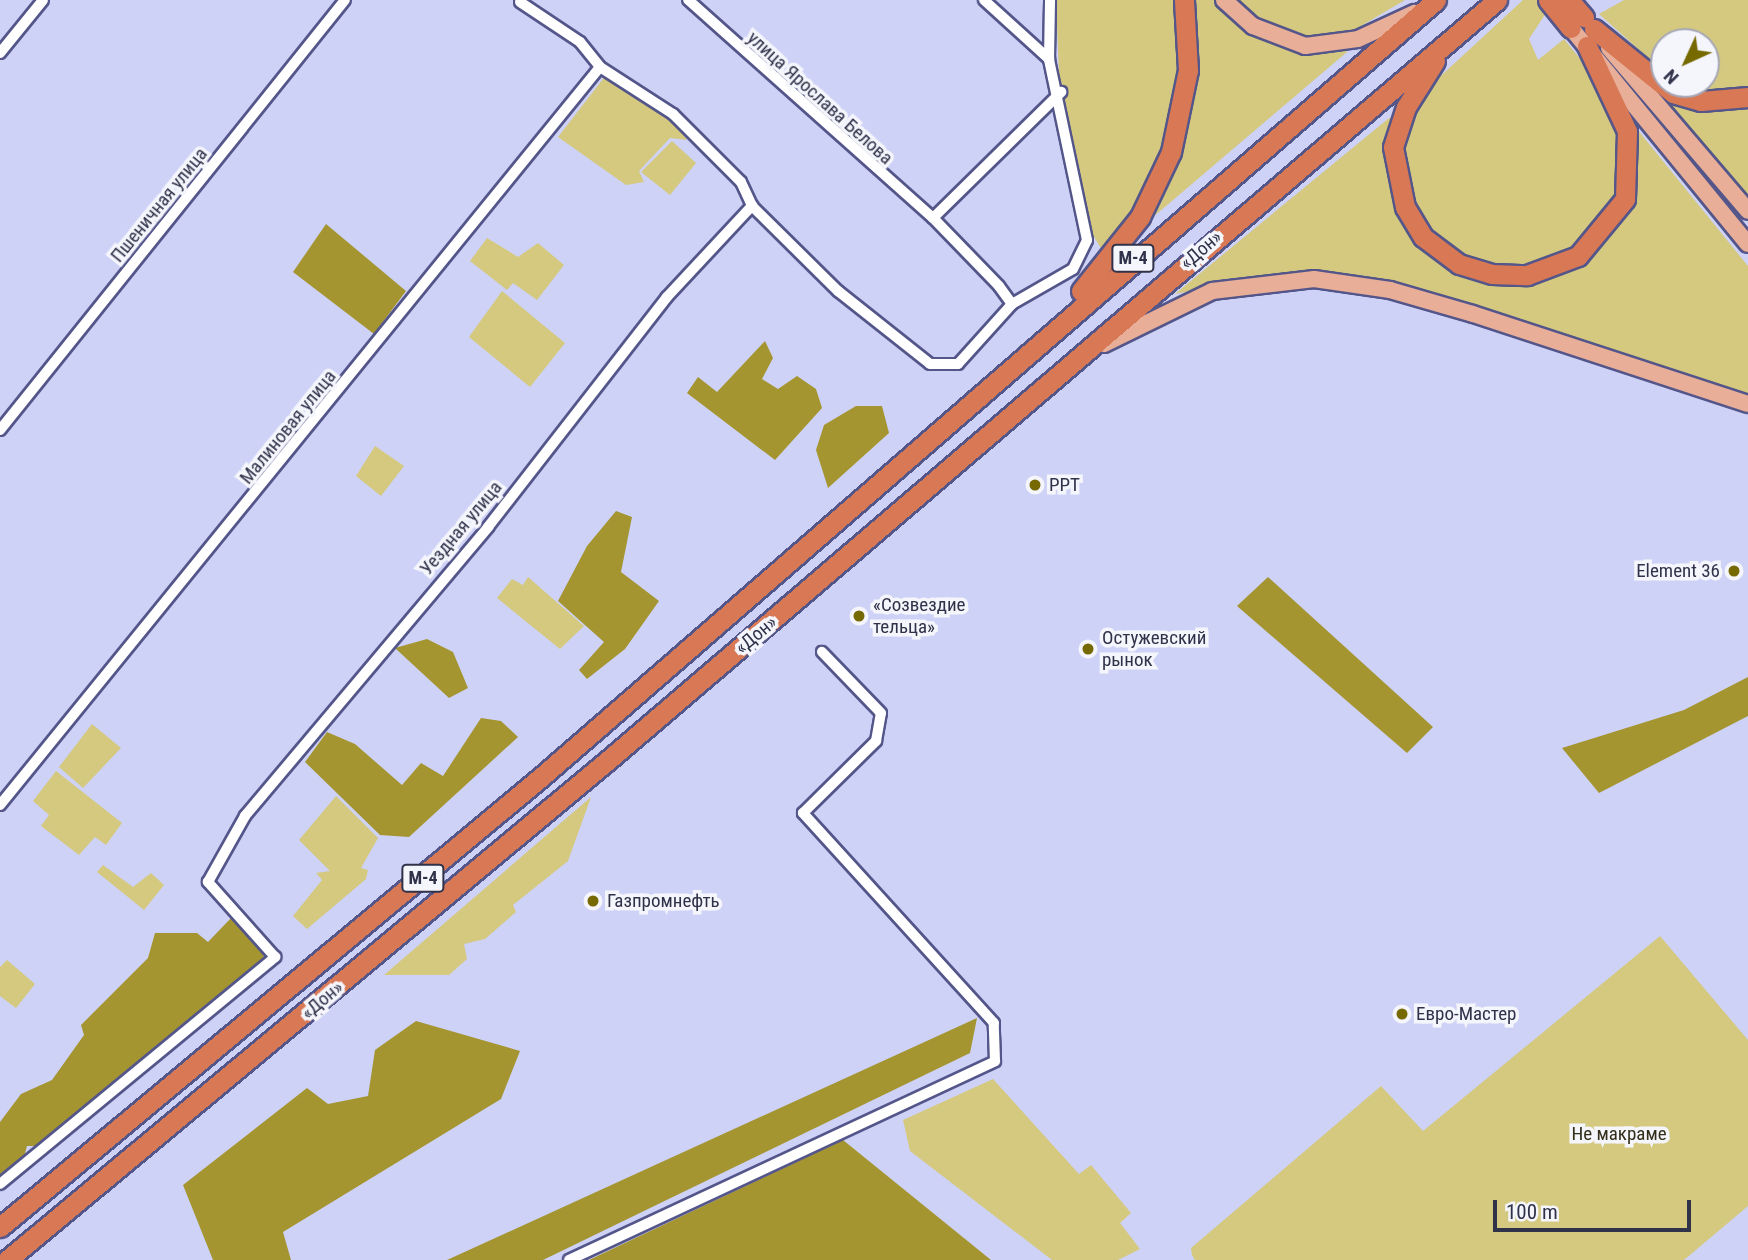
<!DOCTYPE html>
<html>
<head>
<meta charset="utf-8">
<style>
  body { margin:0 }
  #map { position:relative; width:1748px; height:1260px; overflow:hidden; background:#ced2f6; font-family:"Roboto Condensed",sans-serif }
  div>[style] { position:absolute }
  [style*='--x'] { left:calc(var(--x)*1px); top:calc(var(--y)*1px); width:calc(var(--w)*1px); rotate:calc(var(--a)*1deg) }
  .green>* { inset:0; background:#d4c97f }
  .forest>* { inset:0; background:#a49530 }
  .roads { filter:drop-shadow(2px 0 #54568a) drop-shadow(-2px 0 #54568a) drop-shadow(0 2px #54568a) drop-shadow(0 -2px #54568a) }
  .street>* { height:10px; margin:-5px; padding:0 5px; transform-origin:5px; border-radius:5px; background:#fff }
  .primary>* { height:16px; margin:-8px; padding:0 8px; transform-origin:8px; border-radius:8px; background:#e8ae98 }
  .highway>* { height:19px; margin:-9.5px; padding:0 9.5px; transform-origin:9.5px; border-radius:9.5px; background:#d97854 }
  .dots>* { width:19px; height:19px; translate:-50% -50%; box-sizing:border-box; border:4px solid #f5f5fc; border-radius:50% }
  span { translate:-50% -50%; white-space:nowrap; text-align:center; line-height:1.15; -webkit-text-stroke:7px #f5f5fc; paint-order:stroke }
  .shield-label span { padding:2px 5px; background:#f5f5fc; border:2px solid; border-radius:5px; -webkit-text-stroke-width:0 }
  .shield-label { font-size:18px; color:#30324a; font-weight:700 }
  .street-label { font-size:19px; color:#30324a }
  .poi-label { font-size:19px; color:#30324a }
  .left { translate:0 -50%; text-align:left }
  .right { translate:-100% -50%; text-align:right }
  .park-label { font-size:19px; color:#322e19 }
  .north { position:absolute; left:1650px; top:28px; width:70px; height:70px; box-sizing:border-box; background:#f5f5fc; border:2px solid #a6a7b5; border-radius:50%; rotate:225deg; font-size:19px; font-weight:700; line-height:28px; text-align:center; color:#30324a }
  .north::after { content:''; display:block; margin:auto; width:24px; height:32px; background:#766900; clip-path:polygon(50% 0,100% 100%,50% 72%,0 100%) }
  .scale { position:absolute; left:1493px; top:1200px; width:198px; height:32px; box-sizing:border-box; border:4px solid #30324a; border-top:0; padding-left:9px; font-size:21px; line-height:24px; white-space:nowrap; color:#30324a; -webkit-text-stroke:5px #f5f5fc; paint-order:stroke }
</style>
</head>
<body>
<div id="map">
  <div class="green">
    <div style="clip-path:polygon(1056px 0,1405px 0,1344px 36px,1347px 52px,1159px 212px,1151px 218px,1134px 207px,1102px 250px,1093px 235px,1059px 74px)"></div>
    <div style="clip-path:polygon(1523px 0,1544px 0,1550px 7px,1529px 39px,1538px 60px,1564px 39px,1748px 266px,1748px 396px,1385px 281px,1287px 272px,1175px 294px,1389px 118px,1406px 123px,1431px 85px)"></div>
    <div style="clip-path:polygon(1624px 0,1748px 0,1748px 196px,1663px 100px,1667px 84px,1706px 84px,1706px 42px,1664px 42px,1664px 72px,1599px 14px)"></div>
    <div style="clip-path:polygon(606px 75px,671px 118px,687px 140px,670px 138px,639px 171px,644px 182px,626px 185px,558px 137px)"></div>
    <div style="clip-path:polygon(672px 141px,696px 163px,670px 195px,641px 172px)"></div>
    <div style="clip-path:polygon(487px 238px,518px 257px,538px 243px,564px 265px,537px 300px,513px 283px,507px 290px,470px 261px)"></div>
    <div style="clip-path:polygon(502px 291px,565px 343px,530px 387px,469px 337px)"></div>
    <div style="clip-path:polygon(375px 446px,404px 466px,381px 496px,356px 476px)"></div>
    <div style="clip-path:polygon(528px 577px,584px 626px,560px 649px,497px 598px,512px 579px,523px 585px)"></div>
    <div style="clip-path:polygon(92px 724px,121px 748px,83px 788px,59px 767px)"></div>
    <div style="clip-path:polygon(56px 771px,122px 823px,106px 845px,95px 837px,79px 855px,41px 826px,49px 815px,33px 801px)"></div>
    <div style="clip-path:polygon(336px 796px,378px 838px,361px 868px,368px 870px,366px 879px,307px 929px,293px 916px,322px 880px,316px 873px,330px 871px,299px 840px)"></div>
    <div style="clip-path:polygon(591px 797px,568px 861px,513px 905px,516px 912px,485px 939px,464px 944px,467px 959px,449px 975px,384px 975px)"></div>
    <div style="clip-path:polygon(103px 865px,133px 887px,151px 873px,164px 885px,144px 910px,97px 872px)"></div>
    <div style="clip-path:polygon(1660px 936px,1748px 1040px,1748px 1206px,1684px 1260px,1195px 1260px,1192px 1255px,1191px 1248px,1381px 1086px,1423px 1131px)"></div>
    <div style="clip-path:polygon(7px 960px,35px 984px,16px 1008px,0 996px,0 967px)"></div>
    <div style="clip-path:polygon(993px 1079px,1079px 1174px,1091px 1165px,1131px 1213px,1120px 1223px,1140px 1249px,1118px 1260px,1052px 1260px,910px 1151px,903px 1120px)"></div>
  </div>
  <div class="forest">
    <div style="clip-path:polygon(326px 224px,406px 291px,374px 334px,293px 272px)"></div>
    <div style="clip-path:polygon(765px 341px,773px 358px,762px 379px,778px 389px,797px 376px,816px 389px,822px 408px,775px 460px,687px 393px,698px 377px,717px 392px)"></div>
    <div style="clip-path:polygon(856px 406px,882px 406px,889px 433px,828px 488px,816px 450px,824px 425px)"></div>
    <div style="clip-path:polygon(616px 511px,632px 517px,621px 572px,659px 601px,625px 649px,587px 679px,579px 670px,604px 642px,558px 601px,587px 546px)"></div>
    <div style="clip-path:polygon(1268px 577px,1433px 727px,1407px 753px,1237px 606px)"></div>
    <div style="clip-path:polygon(427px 639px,453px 652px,468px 688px,449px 698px,395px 648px)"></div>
    <div style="clip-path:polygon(1748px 677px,1748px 716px,1599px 793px,1562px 748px,1684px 710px)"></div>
    <div style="clip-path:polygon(481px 718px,501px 721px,518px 737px,409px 837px,380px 835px,305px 762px,327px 732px,355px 744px,402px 785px,421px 763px,443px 776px)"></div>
    <div style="clip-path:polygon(232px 917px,262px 947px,264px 958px,38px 1146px,27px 1146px,24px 1157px,0 1179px,0 1122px,21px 1094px,52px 1080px,84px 1035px,81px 1025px,148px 958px,155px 933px,197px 933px,208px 942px)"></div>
    <div style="clip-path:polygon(977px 1018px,970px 1053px,543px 1260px,447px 1260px)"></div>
    <div style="clip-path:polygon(416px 1021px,520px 1051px,501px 1099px,283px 1232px,291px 1260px,213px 1260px,183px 1185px,307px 1088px,328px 1104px,368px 1096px,375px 1050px)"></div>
    <div style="clip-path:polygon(843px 1140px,991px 1260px,589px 1260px)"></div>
  </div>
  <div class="roads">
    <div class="street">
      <div style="--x:984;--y:0;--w:88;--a:42.2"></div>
      <div style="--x:520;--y:2;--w:72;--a:33.7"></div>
      <div style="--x:580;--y:42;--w:32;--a:51"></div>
      <div style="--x:600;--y:67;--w:87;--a:32.8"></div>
      <div style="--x:673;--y:114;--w:96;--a:45"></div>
      <div style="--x:741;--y:182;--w:26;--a:65"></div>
      <div style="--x:752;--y:206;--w:121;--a:44.7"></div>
      <div style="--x:838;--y:291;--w:117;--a:38.4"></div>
      <div style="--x:930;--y:364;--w:28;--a:0"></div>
      <div style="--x:958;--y:364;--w:81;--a:-48"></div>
      <div style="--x:1012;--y:304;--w:22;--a:-126"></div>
      <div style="--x:999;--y:286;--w:95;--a:-134.1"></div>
      <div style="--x:933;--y:218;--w:328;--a:-138.3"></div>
      <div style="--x:0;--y:53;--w:68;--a:-50.9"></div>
      <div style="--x:933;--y:218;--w:180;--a:-44.5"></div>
      <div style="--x:1012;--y:304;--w:70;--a:-29.8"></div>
      <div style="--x:1073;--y:269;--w:32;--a:-64"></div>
      <div style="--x:1087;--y:240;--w:185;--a:-101.9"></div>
      <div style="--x:1049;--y:59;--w:59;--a:-89"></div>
      <div style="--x:0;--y:430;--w:551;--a:-51.26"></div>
      <div style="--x:0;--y:805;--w:951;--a:-50.89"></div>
      <div style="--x:0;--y:1184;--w:357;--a:-39.5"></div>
      <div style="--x:275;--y:957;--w:101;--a:-131.8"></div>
      <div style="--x:208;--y:882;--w:76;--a:-60.7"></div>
      <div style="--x:245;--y:816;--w:378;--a:-49.9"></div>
      <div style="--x:488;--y:527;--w:291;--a:-52.1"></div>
      <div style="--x:667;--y:297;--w:125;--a:-47"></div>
      <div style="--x:569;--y:1260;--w:470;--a:-25"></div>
      <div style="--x:995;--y:1061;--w:38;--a:-92"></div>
      <div style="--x:994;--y:1023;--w:284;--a:-132.3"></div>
      <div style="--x:803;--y:813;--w:103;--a:-44.6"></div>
      <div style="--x:876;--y:741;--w:28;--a:-80"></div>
      <div style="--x:881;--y:713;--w:85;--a:-134"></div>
    </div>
    <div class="primary">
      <div style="--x:1224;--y:0;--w:39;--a:42"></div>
      <div style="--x:1253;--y:26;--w:56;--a:21"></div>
      <div style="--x:1305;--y:46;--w:53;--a:-7.5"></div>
      <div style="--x:1358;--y:39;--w:62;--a:-24.9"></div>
      <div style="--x:1571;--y:28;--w:279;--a:50.7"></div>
      <div style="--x:1609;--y:48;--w:214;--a:49.5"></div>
      <div style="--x:1104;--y:344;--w:120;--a:-26.1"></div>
      <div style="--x:1212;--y:291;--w:103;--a:-6.7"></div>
      <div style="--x:1314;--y:279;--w:77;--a:8.2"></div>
      <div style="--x:1390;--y:290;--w:86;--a:16.1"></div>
      <div style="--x:1473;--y:314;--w:289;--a:18.1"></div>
    </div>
    <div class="highway">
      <div style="--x:1548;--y:0;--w:36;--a:51"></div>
      <div style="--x:1569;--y:0;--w:23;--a:49"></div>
      <div style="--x:1594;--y:29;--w:102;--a:39"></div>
      <div style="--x:1673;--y:93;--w:29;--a:16"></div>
      <div style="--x:1701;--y:101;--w:47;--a:-4.9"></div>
      <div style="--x:1435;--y:61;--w:54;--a:122.2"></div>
      <div style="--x:1406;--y:107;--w:42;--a:108"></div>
      <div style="--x:1393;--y:147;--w:61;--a:78.7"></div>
      <div style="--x:1405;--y:207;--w:35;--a:59"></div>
      <div style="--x:1423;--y:237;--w:45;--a:36.9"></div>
      <div style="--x:1459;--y:264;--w:34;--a:17"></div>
      <div style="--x:1492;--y:274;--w:35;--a:2"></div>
      <div style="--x:1527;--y:275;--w:54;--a:-20.4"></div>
      <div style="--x:1578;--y:256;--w:74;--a:-50.5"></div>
      <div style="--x:1625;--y:199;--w:68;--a:-88.3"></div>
      <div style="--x:1627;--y:131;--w:94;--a:-115.2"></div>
      <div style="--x:1081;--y:291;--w:95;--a:-51.4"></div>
      <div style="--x:1140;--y:217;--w:72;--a:-64.5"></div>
      <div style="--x:1171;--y:152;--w:84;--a:-78.3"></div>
      <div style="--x:1188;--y:70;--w:70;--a:-93.3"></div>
      <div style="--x:0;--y:1227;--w:704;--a:-39.75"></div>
      <div style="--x:541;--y:777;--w:1185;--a:-40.96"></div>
      <div style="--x:7;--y:1260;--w:780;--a:-39.75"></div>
      <div style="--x:607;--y:761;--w:1171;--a:-40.53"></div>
    </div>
  </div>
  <div class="dots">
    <div style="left:1035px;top:485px;background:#766900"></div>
    <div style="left:1734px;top:571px;background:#766900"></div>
    <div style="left:859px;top:616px;background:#766900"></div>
    <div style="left:1088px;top:649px;background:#766900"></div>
    <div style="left:593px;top:901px;background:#766900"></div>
    <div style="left:1402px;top:1014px;background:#766900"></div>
  </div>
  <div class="shield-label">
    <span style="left:1133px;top:258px">М-4</span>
    <span style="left:423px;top:878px">М-4</span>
  </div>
  <div class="street-label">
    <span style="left:820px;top:98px;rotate:42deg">улица Ярослава Белова</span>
    <span style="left:159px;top:205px;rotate:-51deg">Пшеничная улица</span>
    <span style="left:1201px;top:250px;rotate:-41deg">«Дон»</span>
    <span style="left:288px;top:427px;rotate:-51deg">Малиновая улица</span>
    <span style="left:461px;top:528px;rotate:-50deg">Уездная улица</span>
    <span style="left:756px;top:635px;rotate:-40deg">«Дон»</span>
    <span style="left:322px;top:1000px;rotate:-40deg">«Дон»</span>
  </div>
  <div class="poi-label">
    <span class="left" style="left:1049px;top:485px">РРТ</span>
    <span class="right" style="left:1720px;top:571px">Element 36</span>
    <span class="left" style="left:873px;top:616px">«Созвездие<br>тельца»</span>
    <span class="left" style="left:1102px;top:649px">Остужевский<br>рынок</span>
    <span class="left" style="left:607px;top:901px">Газпромнефть</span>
    <span class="left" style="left:1416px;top:1014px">Евро-Мастер</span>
  </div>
  <div class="park-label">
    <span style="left:1619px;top:1134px">Не макраме</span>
  </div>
  <div class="north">N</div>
  <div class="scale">100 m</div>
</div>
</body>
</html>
